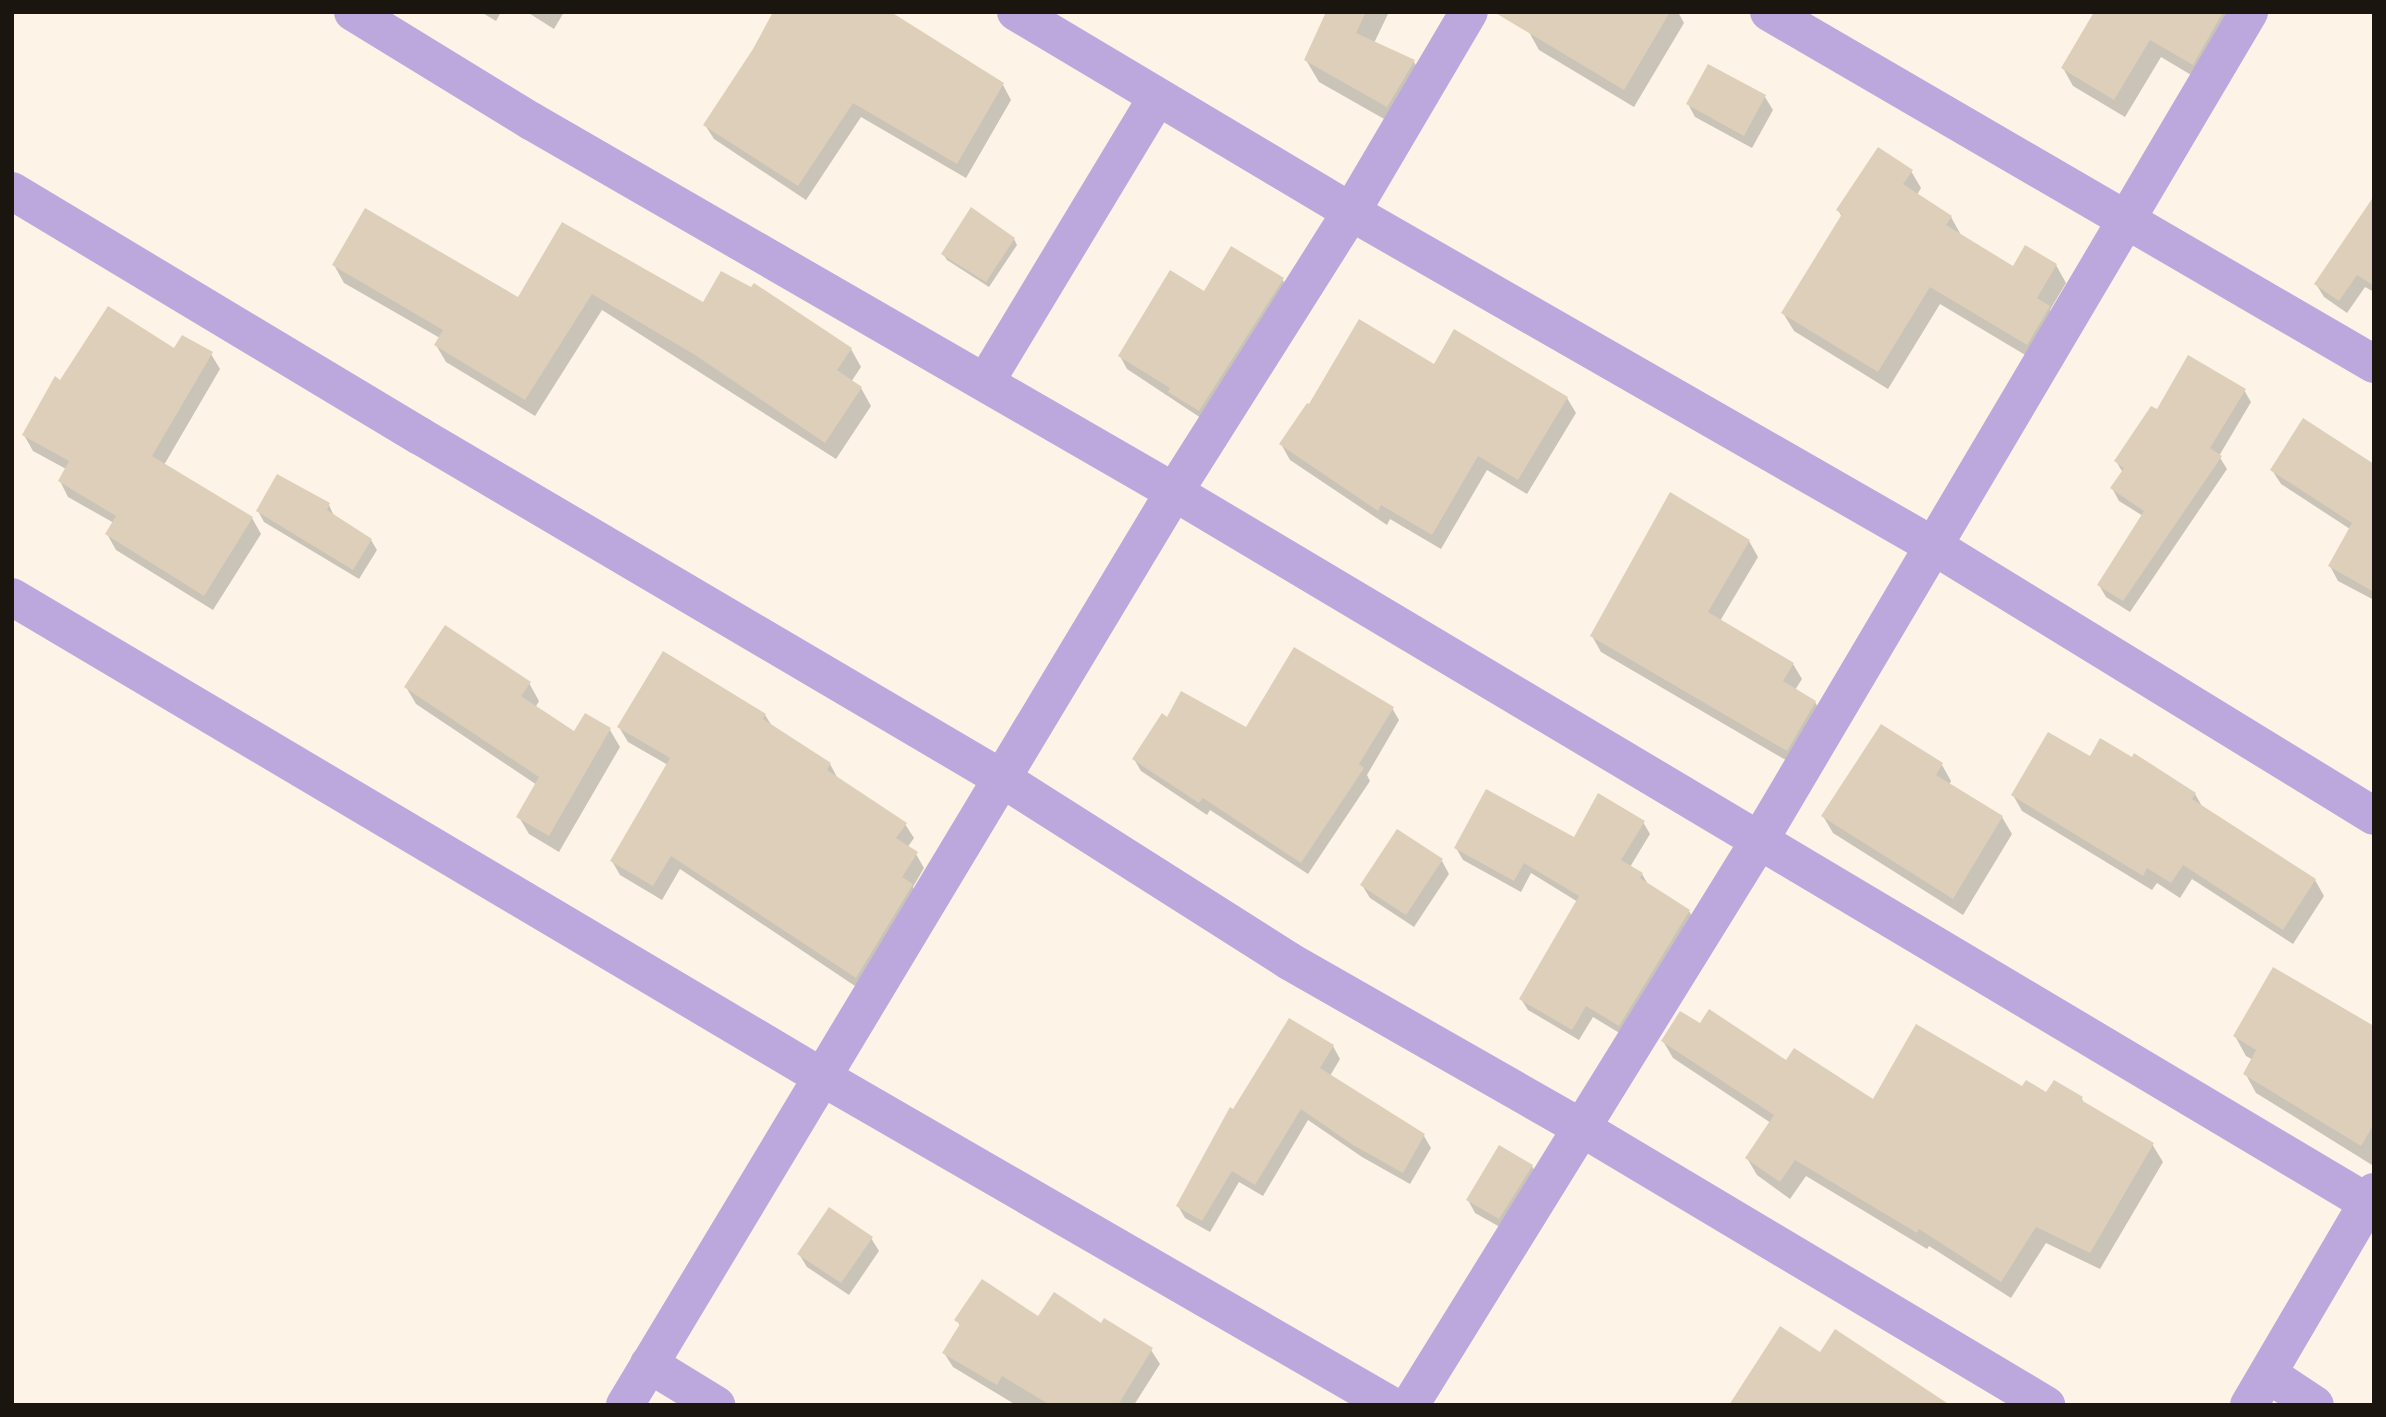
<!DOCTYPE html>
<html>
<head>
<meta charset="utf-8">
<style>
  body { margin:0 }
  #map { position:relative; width:2386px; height:1417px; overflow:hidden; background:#fdf4e7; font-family:"Crimson Pro",serif }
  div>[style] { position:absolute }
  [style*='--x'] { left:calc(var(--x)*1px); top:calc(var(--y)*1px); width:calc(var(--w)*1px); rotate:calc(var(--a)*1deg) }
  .shadow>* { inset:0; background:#0003 }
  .building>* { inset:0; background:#decfba }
  .minor>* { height:38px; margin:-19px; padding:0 19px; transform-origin:19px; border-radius:19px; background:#bca8dd }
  span { translate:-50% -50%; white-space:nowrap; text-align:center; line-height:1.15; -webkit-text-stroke:5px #fff; paint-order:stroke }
  .frame { position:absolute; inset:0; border:14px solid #1a150e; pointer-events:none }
</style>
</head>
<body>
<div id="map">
  <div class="shadow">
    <div style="clip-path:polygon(481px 12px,501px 12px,496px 21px)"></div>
    <div style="clip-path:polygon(527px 12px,564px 12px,554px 29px)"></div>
    <div style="clip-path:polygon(1328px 12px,1389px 12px,1374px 43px,1414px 62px,1427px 84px,1400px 128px,1319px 82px,1306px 60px)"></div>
    <div style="clip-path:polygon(1541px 12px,1678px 12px,1684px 23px,1634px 107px,1539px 50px,1529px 32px)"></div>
    <div style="clip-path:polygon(2101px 12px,2247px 12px,2203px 82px,2161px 57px,2125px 117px,2073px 86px,2063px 68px)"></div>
    <div style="clip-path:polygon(755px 50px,1003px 85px,1011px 100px,966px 178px,861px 117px,806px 200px,714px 139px,705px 125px)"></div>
    <div style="clip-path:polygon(1709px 66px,1765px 97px,1773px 110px,1752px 148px,1695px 117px,1688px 104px)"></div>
    <div style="clip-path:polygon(1911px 171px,1921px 188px,1917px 195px,1951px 217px,1961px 235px,2013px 268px,2056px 265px,2066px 283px,2050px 310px,2059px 325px,2037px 362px,1940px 304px,1888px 389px,1794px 331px,1783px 313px,1842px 217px,1838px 210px)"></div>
    <div style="clip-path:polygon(2374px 199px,2374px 292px,2365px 287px,2347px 313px,2324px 297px,2316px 284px)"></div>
    <div style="clip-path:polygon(563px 225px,704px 304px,851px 349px,861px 367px,851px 382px,861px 388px,871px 406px,836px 459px,602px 310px,535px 416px,446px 362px,436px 345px,440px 338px,344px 283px,334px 265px,519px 300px)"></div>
    <div style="clip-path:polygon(1014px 239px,1017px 245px,989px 287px,947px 260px,943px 254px)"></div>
    <div style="clip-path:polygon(1282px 279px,1290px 291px,1207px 422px,1127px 369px,1120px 356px,1205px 294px)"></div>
    <div style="clip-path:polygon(175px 351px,211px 354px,220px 369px,164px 465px,252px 518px,261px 534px,213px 610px,116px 550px,107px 534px,114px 523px,68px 497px,60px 481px,66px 469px,33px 451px,24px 435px,60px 382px)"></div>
    <div style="clip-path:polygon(1435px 367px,1567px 398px,1576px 413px,1527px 494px,1487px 470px,1441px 549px,1390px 519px,1387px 525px,1290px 460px,1281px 444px)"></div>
    <div style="clip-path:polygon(2244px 390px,2251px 402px,2219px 456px,2227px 469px,2130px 612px,2106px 597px,2099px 585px,2143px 516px,2119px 501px,2112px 488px,2123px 473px,2116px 461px,2157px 411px)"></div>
    <div style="clip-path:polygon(2374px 466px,2374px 600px,2338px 581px,2330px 566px,2350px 529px,2281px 484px,2272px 470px)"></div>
    <div style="clip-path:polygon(329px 505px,334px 516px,371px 540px,377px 550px,359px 579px,264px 522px,258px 511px)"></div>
    <div style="clip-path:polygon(1749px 541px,1758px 557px,1720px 621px,1793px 664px,1802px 679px,1795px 690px,1815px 702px,1824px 718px,1796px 766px,1601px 652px,1592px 636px)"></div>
    <div style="clip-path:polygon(529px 683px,539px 701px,535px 708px,574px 734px,610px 730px,620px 747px,559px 852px,529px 834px,519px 817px,537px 785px,416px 704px,406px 687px)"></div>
    <div style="clip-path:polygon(1392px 708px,1399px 720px,1367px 775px,1370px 781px,1308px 874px,1210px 810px,1207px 815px,1141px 771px,1134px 759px,1168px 719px,1247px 730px)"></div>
    <div style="clip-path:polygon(765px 715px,772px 726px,830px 764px,838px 779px,905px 824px,914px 838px,907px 848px,916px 854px,924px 868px,913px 887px,920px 899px,864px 992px,680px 869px,662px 900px,620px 875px,612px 861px,668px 765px,628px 742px,619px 727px)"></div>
    <div style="clip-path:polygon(1942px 765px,1951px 781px,1949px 785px,2002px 817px,2012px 834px,1963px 915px,1833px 833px,1823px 816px)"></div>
    <div style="clip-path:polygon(2195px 794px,2203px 808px,2315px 880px,2324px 896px,2293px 944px,2192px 879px,2180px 898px,2157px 883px,2152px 890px,2022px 811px,2013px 795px)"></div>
    <div style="clip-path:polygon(1643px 822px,1650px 834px,1630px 867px,1642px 874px,1649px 886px,1689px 911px,1696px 923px,1626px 1037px,1593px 1017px,1579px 1040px,1528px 1010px,1521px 999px,1578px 902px,1531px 873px,1521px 892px,1463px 860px,1456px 848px,1574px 839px)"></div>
    <div style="clip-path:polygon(1442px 861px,1449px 874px,1414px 927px,1370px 898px,1362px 885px)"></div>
    <div style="clip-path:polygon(1701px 1025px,1873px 1101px,2023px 1088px,2082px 1099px,2085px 1105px,2152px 1144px,2163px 1162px,2100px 1269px,2046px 1243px,2011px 1298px,1929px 1246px,1927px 1249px,1806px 1176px,1790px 1199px,1757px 1175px,1747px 1158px,1771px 1123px,1673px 1058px,1663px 1041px)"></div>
    <div style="clip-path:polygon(2374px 1028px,2372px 1165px,2256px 1093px,2245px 1073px,2253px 1060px,2246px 1056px,2235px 1036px)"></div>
    <div style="clip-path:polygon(1333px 1046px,1340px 1059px,1330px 1076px,1424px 1136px,1431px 1148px,1410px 1184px,1362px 1157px,1308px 1120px,1263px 1196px,1239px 1182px,1210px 1232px,1185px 1218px,1178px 1206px,1234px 1111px)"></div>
    <div style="clip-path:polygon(1532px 1166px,1539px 1179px,1507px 1231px,1475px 1213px,1468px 1200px)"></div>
    <div style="clip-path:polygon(871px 1238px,879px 1251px,849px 1295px,807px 1267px,799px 1254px)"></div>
    <div style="clip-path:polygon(1039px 1318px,1101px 1326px,1151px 1350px,1160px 1364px,1134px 1405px,1016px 1405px,953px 1367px,944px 1353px,960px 1326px,957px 1320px)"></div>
  </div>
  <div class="building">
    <div style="clip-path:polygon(773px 12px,891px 12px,1004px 83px,957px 164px,853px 103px,798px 186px,703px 125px,753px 49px)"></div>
    <div style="clip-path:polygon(1326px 12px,1366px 12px,1356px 33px,1415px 60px,1387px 107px,1304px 60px)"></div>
    <div style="clip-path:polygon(1494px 12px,1670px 12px,1624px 90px)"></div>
    <div style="clip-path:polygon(2094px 12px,2223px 12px,2193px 65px,2150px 40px,2114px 100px,2061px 68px)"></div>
    <div style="clip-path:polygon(1708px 64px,1766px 95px,1744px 136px,1686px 104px)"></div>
    <div style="clip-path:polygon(1878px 147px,1913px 170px,1903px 184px,1952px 216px,1946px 225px,2013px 266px,2025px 245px,2057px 264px,2037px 298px,2050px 306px,2027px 345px,1930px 287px,1878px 372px,1781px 313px,1842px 214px,1836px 210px)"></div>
    <div style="clip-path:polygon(2374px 196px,2374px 286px,2357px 275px,2339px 301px,2314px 284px)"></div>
    <div style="clip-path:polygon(971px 207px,1015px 238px,986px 282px,941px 254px)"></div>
    <div style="clip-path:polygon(365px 208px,518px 297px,562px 222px,703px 302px,721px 271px,751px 287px,754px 283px,852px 348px,837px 370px,862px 387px,825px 443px,695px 355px,592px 294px,525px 400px,434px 345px,443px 330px,332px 265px)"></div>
    <div style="clip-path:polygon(1231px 246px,1284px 278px,1199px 411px,1168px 392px,1170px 388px,1118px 356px,1170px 270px,1204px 291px)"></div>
    <div style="clip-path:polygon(108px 306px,174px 348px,182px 335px,213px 352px,152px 456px,253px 517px,204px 596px,105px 534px,116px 516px,58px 481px,69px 461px,22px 435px,55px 376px,60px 380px)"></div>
    <div style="clip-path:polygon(1359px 319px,1434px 364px,1454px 329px,1568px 397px,1518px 480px,1478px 456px,1432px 535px,1381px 505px,1378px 511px,1279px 444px,1307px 403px,1309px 404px)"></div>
    <div style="clip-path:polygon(2188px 355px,2246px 389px,2210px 448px,2222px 456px,2123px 601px,2097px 585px,2144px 511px,2110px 488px,2124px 468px,2114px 461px,2151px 406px,2157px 409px)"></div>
    <div style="clip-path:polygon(2303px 418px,2374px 464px,2374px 592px,2328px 566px,2352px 523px,2270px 470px)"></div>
    <div style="clip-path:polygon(277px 474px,330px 503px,327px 510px,372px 539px,353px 570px,256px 511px)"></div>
    <div style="clip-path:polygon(1670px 492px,1750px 540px,1708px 612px,1794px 663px,1783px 681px,1816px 701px,1787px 751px,1590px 636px)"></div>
    <div style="clip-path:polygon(445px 625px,531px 682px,521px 696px,574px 731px,585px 713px,611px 728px,549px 836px,516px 817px,539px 777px,404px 687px)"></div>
    <div style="clip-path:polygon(1294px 647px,1394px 707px,1359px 764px,1364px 768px,1301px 863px,1203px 798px,1199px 803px,1132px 759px,1162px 713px,1167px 717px,1181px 691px,1246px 727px)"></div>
    <div style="clip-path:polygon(663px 651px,766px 714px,763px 719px,831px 763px,827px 770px,907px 823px,896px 838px,918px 852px,902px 877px,913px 884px,856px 978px,671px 856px,653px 886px,610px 861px,670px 758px,617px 727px)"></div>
    <div style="clip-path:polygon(1881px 724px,1943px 763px,1936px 775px,2003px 816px,1953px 899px,1821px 816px)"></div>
    <div style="clip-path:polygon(2048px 732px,2090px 756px,2100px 738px,2132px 757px,2134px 753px,2196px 793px,2192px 799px,2316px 879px,2283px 930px,2183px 865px,2171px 883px,2147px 868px,2143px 876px,2011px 795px)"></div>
    <div style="clip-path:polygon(1486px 789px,1574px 837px,1598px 793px,1645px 821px,1621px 860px,1643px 873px,1640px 878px,1690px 910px,1619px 1026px,1586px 1006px,1572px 1030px,1519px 999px,1579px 896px,1524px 863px,1514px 881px,1454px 848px)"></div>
    <div style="clip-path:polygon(1397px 829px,1443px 859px,1406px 915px,1360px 885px)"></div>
    <div style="clip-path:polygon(2273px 967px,2374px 1026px,2374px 1124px,2361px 1146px,2243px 1074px,2256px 1050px,2233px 1036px)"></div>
    <div style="clip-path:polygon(1709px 1009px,1786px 1060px,1794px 1048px,1873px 1099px,1916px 1024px,2022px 1086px,2026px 1080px,2046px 1092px,2054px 1080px,2083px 1097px,2081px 1100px,2154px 1143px,2090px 1253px,2036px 1227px,2001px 1282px,1919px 1229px,1917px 1233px,1795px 1160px,1780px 1182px,1745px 1158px,1774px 1115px,1661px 1041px,1680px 1011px,1700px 1023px)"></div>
    <div style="clip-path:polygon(1289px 1018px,1334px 1045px,1320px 1068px,1425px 1134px,1403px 1173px,1353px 1145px,1301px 1109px,1255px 1185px,1232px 1171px,1202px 1221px,1176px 1206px,1230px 1107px,1233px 1109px)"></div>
    <div style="clip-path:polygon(1499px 1145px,1533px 1165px,1499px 1219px,1466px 1200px)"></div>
    <div style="clip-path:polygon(829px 1207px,873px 1237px,841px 1283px,797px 1254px)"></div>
    <div style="clip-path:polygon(982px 1279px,1038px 1316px,1054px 1292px,1101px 1323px,1104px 1318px,1153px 1348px,1118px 1405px,1050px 1405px,1002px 1376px,997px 1385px,942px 1353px,960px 1324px,954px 1320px)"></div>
    <div style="clip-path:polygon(1780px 1326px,1820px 1352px,1835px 1329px,1950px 1405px,1729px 1405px)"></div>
  </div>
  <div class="minor">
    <div style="--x:353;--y:12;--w:209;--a:31.5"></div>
    <div style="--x:531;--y:121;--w:742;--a:29.98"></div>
    <div style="--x:1174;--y:492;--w:1390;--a:30.77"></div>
    <div style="--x:1016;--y:12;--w:390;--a:30.8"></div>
    <div style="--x:1351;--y:212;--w:670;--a:29.82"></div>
    <div style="--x:1932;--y:545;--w:518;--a:31.51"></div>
    <div style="--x:1769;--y:12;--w:700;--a:30.19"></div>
    <div style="--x:12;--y:191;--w:476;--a:31"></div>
    <div style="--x:420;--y:436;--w:674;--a:30.48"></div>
    <div style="--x:1001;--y:778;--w:341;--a:32.4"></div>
    <div style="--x:1289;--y:961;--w:335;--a:29.7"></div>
    <div style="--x:1580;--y:1127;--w:543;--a:30.82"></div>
    <div style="--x:986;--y:381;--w:331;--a:-58.9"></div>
    <div style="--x:12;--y:597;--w:942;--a:30.65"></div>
    <div style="--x:822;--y:1077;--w:656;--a:30"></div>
    <div style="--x:649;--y:1364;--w:79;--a:31.5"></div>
    <div style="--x:2268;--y:1374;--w:56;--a:33.4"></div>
    <div style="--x:625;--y:1405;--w:1065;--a:-58.98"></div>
    <div style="--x:1174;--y:492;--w:331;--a:-57.7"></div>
    <div style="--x:1351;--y:212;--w:232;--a:-59.5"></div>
    <div style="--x:1410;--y:1405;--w:663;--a:-58.25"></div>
    <div style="--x:1759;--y:841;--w:963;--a:-59.41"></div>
    <div style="--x:2249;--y:1405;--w:247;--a:-59.6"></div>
  </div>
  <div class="frame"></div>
</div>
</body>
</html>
